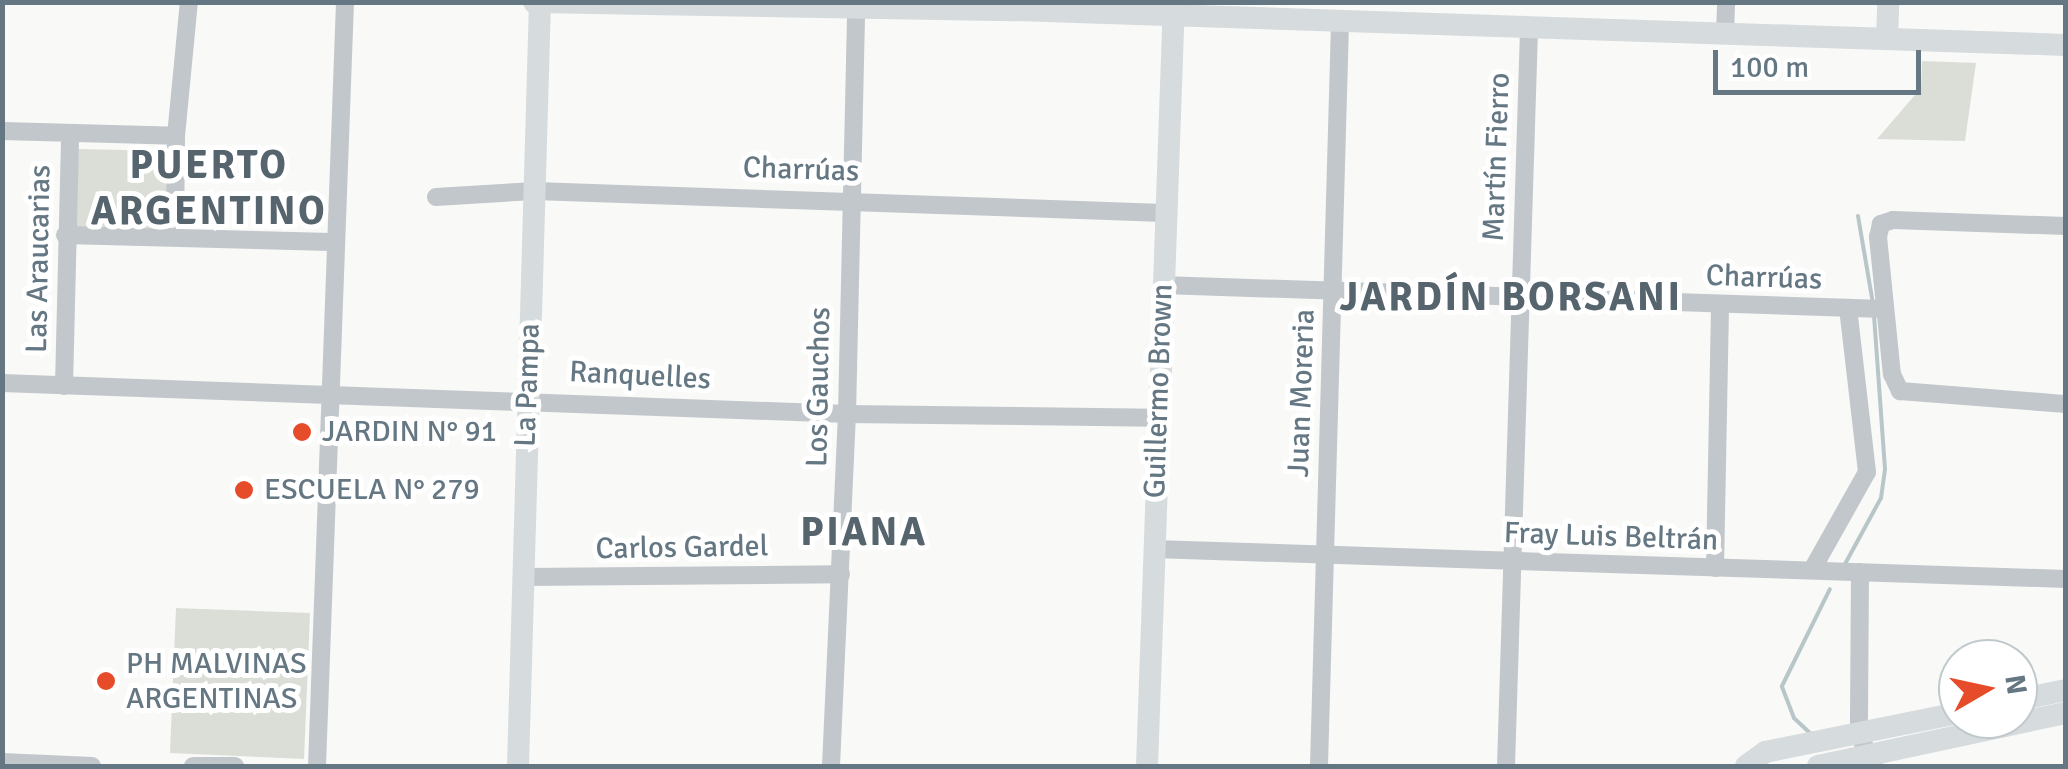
<!DOCTYPE html>
<html>
<head>
<meta charset="utf-8">
<style>
  body { margin:0 }
  #map { position:relative; width:2068px; height:769px; overflow:hidden; background:#f9f9f7; font-family:Signika,sans-serif }
  div>[style] { position:absolute }
  [style*='--x'] { left:calc(var(--x)*1px); top:calc(var(--y)*1px); width:calc(var(--w)*1px); rotate:calc(var(--a)*1deg) }
  .green>* { inset:0; background:#daded6 }
  .stream>* { height:4px; margin:-2px; padding:0 2px; transform-origin:2px; border-radius:2px; background:#b8c6c9 }
  .street>* { height:18px; margin:-9px; padding:0 9px; transform-origin:9px; border-radius:9px; background:#c2c7cb }
  .secondary>* { height:22px; margin:-11px; padding:0 11px; transform-origin:11px; border-radius:11px; background:#d6dbde }
  .dots>* { width:28px; height:28px; translate:-50% -50%; box-sizing:border-box; border:5px solid #fff; border-radius:50% }
  span { translate:-50% -50%; white-space:nowrap; text-align:center; line-height:1.15; -webkit-text-stroke:10px #fff; paint-order:stroke }
  .street-label { font-size:30px; color:#647783 }
  .poi-label { font-size:30px; color:#647783 }
  .left { translate:0 -50%; text-align:left }
  .district-label { font-size:40px; color:#56646d; font-weight:700; letter-spacing:2.5px }
  .frame { position:absolute; inset:0; border:5px solid #647783; pointer-events:none }
  .north { position:absolute; left:1938px; top:639px; width:100px; height:100px; box-sizing:border-box; background:#fff; border:2px solid #c1c9cd; border-radius:50%; rotate:81deg; font-size:28px; font-weight:700; line-height:40px; text-align:center; color:#647783 }
  .north::after { content:''; display:block; margin:auto; width:35px; height:45px; background:#e64c2a; clip-path:polygon(50% 0,100% 100%,50% 72%,0 100%) }
  .scale { position:absolute; left:1713px; top:50px; width:208px; height:45px; box-sizing:border-box; border:5px solid #647783; border-top:0; padding-left:12px; font-size:30px; line-height:35px; white-space:nowrap; color:#647783; -webkit-text-stroke:8px #fff; paint-order:stroke }
</style>
</head>
<body>
<div id="map">
  <div class="green">
    <div style="clip-path:polygon(1922px 61px,1976px 63px,1965px 141px,1877px 139px,1921px 88px)"></div>
    <div style="clip-path:polygon(78px 149px,172px 151px,170px 234px,76px 232px)"></div>
    <div style="clip-path:polygon(176px 608px,310px 613px,304px 759px,170px 753px)"></div>
  </div>
  <div class="stream">
    <div style="--x:1858;--y:216;--w:89;--a:80.3"></div>
    <div style="--x:1845;--y:564;--w:75;--a:-61.4"></div>
    <div style="--x:1881;--y:498;--w:29;--a:-82"></div>
    <div style="--x:1885;--y:469;--w:155;--a:-94.1"></div>
    <div style="--x:1811;--y:734;--w:23;--a:-137"></div>
    <div style="--x:1794;--y:718;--w:34;--a:-111"></div>
    <div style="--x:1782;--y:686;--w:108;--a:-63.7"></div>
  </div>
  <div class="street">
    <div style="--x:1725;--y:34;--w:32;--a:-88"></div>
    <div style="--x:2;--y:131;--w:174;--a:1.6"></div>
    <div style="--x:436;--y:197;--w:99;--a:-3.5"></div>
    <div style="--x:535;--y:191;--w:629;--a:2"></div>
    <div style="--x:2066;--y:226;--w:173;--a:-178"></div>
    <div style="--x:1893;--y:220;--w:13;--a:162"></div>
    <div style="--x:1881;--y:224;--w:13;--a:103"></div>
    <div style="--x:1878;--y:237;--w:138;--a:84.2"></div>
    <div style="--x:1892;--y:374;--w:19;--a:65"></div>
    <div style="--x:1900;--y:391;--w:167;--a:4.5"></div>
    <div style="--x:175;--y:234;--w:98;--a:-89.4"></div>
    <div style="--x:176;--y:136;--w:135;--a:-84.5"></div>
    <div style="--x:65;--y:235;--w:266;--a:1.5"></div>
    <div style="--x:1162;--y:285;--w:722;--a:1.9"></div>
    <div style="--x:2;--y:383;--w:846;--a:2.1"></div>
    <div style="--x:847;--y:414;--w:308;--a:0.7"></div>
    <div style="--x:64;--y:386;--w:252;--a:-88.6"></div>
    <div style="--x:1154;--y:549;--w:912;--a:1.88"></div>
    <div style="--x:1715;--y:568;--w:264;--a:-88.9"></div>
    <div style="--x:1812;--y:570;--w:112;--a:-60.7"></div>
    <div style="--x:1867;--y:472;--w:165;--a:-96.6"></div>
    <div style="--x:1860;--y:572;--w:163;--a:90.4"></div>
    <div style="--x:1859;--y:735;--w:34;--a:64"></div>
    <div style="--x:524;--y:577;--w:317;--a:-0.5"></div>
    <div style="--x:2;--y:762;--w:90;--a:2.5"></div>
    <div style="--x:193;--y:766;--w:42;--a:0"></div>
    <div style="--x:317;--y:766;--w:765;--a:-87.9"></div>
    <div style="--x:831;--y:766;--w:352;--a:-87.4"></div>
    <div style="--x:847;--y:414;--w:412;--a:-88.7"></div>
    <div style="--x:1319;--y:766;--w:744;--a:-88.38"></div>
    <div style="--x:1506;--y:766;--w:737;--a:-88.21"></div>
  </div>
  <div class="secondary">
    <div style="--x:534;--y:2;--w:479;--a:1"></div>
    <div style="--x:1013;--y:10;--w:1054;--a:1.9"></div>
    <div style="--x:1887;--y:39;--w:37;--a:-88"></div>
    <div style="--x:2018;--y:700;--w:49;--a:-11.8"></div>
    <div style="--x:518;--y:766;--w:763;--a:-88.35"></div>
    <div style="--x:1147;--y:766;--w:764;--a:-87.98"></div>
    <div style="--x:1746;--y:766;--w:24;--a:-36"></div>
    <div style="--x:1765;--y:752;--w:197;--a:-11.4"></div>
    <div style="--x:1818;--y:766;--w:254;--a:-12.1"></div>
  </div>
  <div class="dots">
    <div style="left:302px;top:432px;background:#e64c2a"></div>
    <div style="left:244px;top:490px;background:#e64c2a"></div>
    <div style="left:106px;top:681px;background:#e64c2a"></div>
  </div>
  <div class="street-label">
    <span style="left:1497px;top:157px;rotate:-88deg">Martín Fierro</span>
    <span style="left:801px;top:170px;rotate:2deg">Charrúas</span>
    <span style="left:39px;top:259px;rotate:-89deg">Las Araucarias</span>
    <span style="left:1764px;top:278px;rotate:2deg">Charrúas</span>
    <span style="left:640px;top:376px;rotate:3deg">Ranquelles</span>
    <span style="left:528px;top:385px;rotate:-88deg">La Pampa</span>
    <span style="left:819px;top:387px;rotate:-89deg">Los Gauchos</span>
    <span style="left:1159px;top:391px;rotate:-88deg">Guillermo Brown</span>
    <span style="left:1302px;top:393px;rotate:-88deg">Juan Moreria</span>
    <span style="left:1611px;top:537px;rotate:2deg">Fray Luis Beltrán</span>
    <span style="left:682px;top:548px;rotate:-1deg">Carlos Gardel</span>
  </div>
  <div class="poi-label">
    <span class="left" style="left:322px;top:432px">JARDIN N° 91</span>
    <span class="left" style="left:264px;top:490px">ESCUELA N° 279</span>
    <span class="left" style="left:126px;top:681px">PH MALVINAS<br>ARGENTINAS</span>
  </div>
  <div class="district-label">
    <span style="left:209px;top:188px">PUERTO<br>ARGENTINO</span>
    <span style="left:1511px;top:297px">JARDÍN BORSANI</span>
    <span style="left:864px;top:532px">PIANA</span>
  </div>
  <div class="frame"></div>
  <div class="north">N</div>
  <div class="scale">100 m</div>
</div>
</body>
</html>
